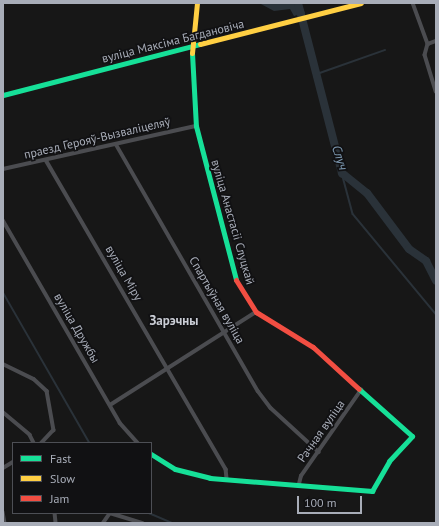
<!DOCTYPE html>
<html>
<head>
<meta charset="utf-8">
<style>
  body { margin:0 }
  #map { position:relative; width:439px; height:526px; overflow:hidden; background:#171717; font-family:"PT Sans",sans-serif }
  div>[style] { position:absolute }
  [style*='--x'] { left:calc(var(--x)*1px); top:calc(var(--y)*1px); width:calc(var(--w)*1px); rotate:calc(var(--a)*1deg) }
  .water>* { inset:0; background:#2a3239 }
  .stream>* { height:1.5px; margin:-0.75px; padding:0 0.75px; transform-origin:0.75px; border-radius:0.75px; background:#2a3239 }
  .river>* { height:8px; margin:-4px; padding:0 4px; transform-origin:4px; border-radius:4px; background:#2a3239 }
  .street>* { height:3.5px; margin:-1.75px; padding:0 1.75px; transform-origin:1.75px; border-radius:1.75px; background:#4b4c50 }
  .fast>* { height:5px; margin:-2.5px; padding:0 2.5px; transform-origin:2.5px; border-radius:2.5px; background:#16e098 }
  .slow>* { height:5px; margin:-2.5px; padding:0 2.5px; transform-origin:2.5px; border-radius:2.5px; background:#ffcf43 }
  .jam>* { height:5px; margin:-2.5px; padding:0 2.5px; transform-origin:2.5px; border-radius:2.5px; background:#f24e42 }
  span { translate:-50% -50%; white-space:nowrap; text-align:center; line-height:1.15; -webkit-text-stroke:3.5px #111113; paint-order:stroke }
  .street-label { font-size:12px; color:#a8adb8 }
  .water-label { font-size:13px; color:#7f9bb3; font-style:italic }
  .neighbourhood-label { font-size:13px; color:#c9ccd4; font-weight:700 }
  .frame { position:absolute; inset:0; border:4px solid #a8adb8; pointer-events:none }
  .legend { position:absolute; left:12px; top:442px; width:140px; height:72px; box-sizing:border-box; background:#111113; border:1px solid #4d4f55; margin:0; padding:5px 7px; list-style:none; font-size:12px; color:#a8adb8 }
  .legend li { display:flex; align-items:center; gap:8px; height:20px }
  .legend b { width:20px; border:1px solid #4d4f55 }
  .scale { position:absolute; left:297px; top:496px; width:65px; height:18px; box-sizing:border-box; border:2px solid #a8adb8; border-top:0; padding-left:5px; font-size:12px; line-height:14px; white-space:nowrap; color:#a8adb8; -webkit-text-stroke:3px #111113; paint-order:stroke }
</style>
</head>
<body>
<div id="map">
  <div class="water">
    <div style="clip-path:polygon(259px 3px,301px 3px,305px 13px,294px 16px,290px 9px,274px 11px)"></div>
  </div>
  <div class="stream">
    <div style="--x:317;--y:74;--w:72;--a:-19.4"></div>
    <div style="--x:342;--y:173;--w:42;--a:75"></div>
    <div style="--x:353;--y:214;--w:130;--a:50.3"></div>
    <div style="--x:3;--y:292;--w:174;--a:60.1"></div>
    <div style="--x:149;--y:513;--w:26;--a:23"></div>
  </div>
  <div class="river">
    <div style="--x:298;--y:3;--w:176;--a:75.5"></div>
    <div style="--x:342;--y:173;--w:32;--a:39"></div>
    <div style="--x:367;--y:193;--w:70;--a:53.1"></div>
    <div style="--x:409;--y:249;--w:21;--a:35"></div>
    <div style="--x:426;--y:261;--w:22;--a:63"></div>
  </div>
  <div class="street">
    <div style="--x:413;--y:3;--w:44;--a:69.9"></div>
    <div style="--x:428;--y:44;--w:11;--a:105"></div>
    <div style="--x:425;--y:55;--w:38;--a:73"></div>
    <div style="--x:428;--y:44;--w:9;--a:-21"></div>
    <div style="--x:116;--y:144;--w:285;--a:60.1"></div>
    <div style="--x:258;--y:391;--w:21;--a:53"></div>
    <div style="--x:271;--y:408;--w:65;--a:42.5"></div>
    <div style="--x:46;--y:160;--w:358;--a:59.8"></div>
    <div style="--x:226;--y:469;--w:10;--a:84"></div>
    <div style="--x:3;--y:169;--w:198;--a:-12.6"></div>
    <div style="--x:3;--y:220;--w:234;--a:60"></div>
    <div style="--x:120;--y:423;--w:27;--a:48"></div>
    <div style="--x:3;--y:364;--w:34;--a:26"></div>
    <div style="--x:34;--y:379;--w:18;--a:43"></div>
    <div style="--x:47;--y:391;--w:40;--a:80"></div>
    <div style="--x:54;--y:430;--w:18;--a:133"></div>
    <div style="--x:110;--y:405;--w:173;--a:-32.5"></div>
    <div style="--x:3;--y:412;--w:35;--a:40"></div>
    <div style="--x:30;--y:435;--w:9;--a:63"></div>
    <div style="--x:3;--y:468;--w:12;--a:-31"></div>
    <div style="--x:299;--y:484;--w:8;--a:-76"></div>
    <div style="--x:301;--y:476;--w:105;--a:-55.1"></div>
    <div style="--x:3;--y:512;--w:11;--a:80"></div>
    <div style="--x:55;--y:513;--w:10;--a:84"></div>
    <div style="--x:103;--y:523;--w:12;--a:-55"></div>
    <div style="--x:110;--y:513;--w:34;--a:17"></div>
  </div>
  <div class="fast">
    <div style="--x:192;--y:53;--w:73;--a:86.9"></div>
    <div style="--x:196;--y:126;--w:159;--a:75.4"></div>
    <div style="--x:3;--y:95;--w:203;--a:-14.5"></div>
    <div style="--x:151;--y:454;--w:28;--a:32"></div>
    <div style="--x:175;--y:469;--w:36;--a:14"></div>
    <div style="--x:210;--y:478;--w:163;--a:4.6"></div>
    <div style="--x:372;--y:491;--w:34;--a:-60"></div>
    <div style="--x:389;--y:461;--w:34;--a:-47"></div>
    <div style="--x:412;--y:436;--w:71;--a:-138.4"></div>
  </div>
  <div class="slow">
    <div style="--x:200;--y:44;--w:166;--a:-14.3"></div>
    <div style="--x:192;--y:53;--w:50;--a:-84.3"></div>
  </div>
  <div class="jam">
    <div style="--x:236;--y:280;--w:38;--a:58"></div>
    <div style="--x:256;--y:312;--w:67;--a:31.6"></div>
    <div style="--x:313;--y:347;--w:62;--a:42.4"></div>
  </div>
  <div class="street-label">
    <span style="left:173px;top:41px;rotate:-14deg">вуліца Максіма Багдановіча</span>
    <span style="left:97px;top:138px;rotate:-13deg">праезд Герояў-Вызваліцеляў</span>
    <span style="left:233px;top:222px;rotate:74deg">вуліца Анастасіі Слуцкай</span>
    <span style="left:124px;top:273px;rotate:60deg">вуліца Міру</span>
    <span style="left:217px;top:300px;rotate:60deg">Спартыўная вуліца</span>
    <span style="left:77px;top:328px;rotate:60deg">вуліца Дружбы</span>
    <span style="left:321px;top:431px;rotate:-55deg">Рачная вуліца</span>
  </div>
  <div class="water-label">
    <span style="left:339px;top:158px;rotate:72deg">Случ</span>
  </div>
  <div class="neighbourhood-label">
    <span style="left:174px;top:321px">Зарэчны</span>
  </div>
  <div class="frame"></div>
  <ul class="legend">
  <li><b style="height:5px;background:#16e098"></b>Fast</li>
  <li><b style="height:5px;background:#ffcf43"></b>Slow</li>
  <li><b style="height:5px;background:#f24e42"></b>Jam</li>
  </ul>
  <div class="scale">100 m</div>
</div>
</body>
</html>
